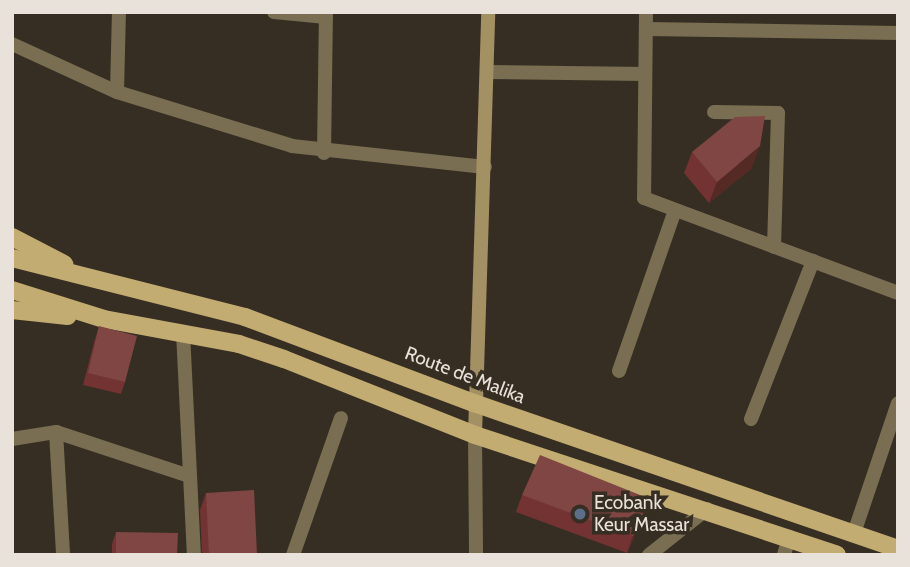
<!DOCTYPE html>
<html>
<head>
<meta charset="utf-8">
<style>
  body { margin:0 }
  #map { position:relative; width:910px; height:567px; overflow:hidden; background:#362e22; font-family:Cabin,sans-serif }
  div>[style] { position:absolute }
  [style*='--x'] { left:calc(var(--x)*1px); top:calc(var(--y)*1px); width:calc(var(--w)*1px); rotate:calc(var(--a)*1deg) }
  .street>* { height:14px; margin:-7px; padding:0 7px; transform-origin:7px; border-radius:7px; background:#796e52 }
  .secondary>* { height:14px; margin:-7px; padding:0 7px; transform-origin:7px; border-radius:7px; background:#a39164 }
  .primary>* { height:18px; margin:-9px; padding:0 9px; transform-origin:9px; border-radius:9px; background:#c3ac71 }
  .wall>* { inset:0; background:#723332 }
  .shaded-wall>* { inset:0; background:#552924 }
  .building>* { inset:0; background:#7f4644 }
  .dots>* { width:19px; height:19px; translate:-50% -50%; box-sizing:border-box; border:4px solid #362e22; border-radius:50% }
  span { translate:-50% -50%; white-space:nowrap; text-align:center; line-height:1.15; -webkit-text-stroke:7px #362e22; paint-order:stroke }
  .street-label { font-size:19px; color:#e8e2db }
  .poi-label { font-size:19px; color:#e8e2db }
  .left { translate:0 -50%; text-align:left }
  .frame { position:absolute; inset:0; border:14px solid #e8e2db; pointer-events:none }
</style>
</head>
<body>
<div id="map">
  <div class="street">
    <div style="--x:274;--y:12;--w:52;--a:5.5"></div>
    <div style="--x:646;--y:12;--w:186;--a:90.6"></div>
    <div style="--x:644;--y:198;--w:271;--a:20.5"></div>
    <div style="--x:646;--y:29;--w:252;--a:0.9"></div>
    <div style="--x:12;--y:44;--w:115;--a:24.6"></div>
    <div style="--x:117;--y:92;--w:183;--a:17.1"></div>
    <div style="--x:292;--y:146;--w:194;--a:6.2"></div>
    <div style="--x:488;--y:72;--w:157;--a:0.7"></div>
    <div style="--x:117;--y:92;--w:80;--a:-88.6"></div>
    <div style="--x:714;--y:112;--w:64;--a:0.9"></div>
    <div style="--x:778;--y:113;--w:134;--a:91.7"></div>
    <div style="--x:324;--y:153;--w:141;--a:-89.2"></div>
    <div style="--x:183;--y:332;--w:223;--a:87.2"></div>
    <div style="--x:619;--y:371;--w:170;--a:-70.8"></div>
    <div style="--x:751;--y:419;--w:170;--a:-68.6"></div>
    <div style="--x:56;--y:432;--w:123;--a:86.7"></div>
    <div style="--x:475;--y:435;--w:120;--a:89.5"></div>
    <div style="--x:12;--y:439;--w:45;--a:-9"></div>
    <div style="--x:56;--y:432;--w:140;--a:18.3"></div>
    <div style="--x:854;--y:533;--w:137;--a:-71.3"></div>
    <div style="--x:293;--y:555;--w:145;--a:-70.7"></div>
    <div style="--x:649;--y:555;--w:74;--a:-38.4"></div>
    <div style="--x:784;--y:555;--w:19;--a:-74"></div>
  </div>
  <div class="secondary">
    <div style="--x:475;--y:435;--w:423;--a:-88.2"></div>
  </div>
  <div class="primary">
    <div style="--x:12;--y:237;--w:59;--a:27.4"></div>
    <div style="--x:12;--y:258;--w:240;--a:14.2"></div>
    <div style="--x:245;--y:317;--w:245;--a:20.6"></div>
    <div style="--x:474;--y:403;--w:448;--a:19"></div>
    <div style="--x:12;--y:290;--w:96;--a:17.5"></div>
    <div style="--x:104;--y:319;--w:137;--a:10.5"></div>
    <div style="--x:239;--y:344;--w:47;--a:18.4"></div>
    <div style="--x:284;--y:359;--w:206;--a:21.7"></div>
    <div style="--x:475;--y:435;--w:381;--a:18.3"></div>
    <div style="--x:12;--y:310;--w:56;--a:6.1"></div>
  </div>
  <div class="wall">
    <div style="clip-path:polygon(692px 152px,752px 168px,709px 203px,684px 173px)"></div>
    <div style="clip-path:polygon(99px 326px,125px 382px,121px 394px,83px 385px,95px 339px)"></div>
    <div style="clip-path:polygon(206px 493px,257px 555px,202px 555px,200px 510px)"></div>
    <div style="clip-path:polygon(522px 495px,650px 499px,644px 516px,627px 553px,516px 512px)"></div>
    <div style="clip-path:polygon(116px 532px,177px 555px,112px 555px,112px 544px)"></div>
  </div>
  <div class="shaded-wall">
    <div style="clip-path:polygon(760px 146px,752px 168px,709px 203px,717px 182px)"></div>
    <div style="clip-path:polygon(650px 499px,644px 516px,627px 553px,633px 536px)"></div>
  </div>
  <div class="building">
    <div style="clip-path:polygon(765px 116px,760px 146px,717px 182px,692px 152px,735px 117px)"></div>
    <div style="clip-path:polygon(99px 326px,137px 336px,125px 382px,88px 373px)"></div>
    <div style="clip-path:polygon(540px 455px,650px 499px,633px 536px,522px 495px)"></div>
    <div style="clip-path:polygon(254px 490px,257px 555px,209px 555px,206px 493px)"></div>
    <div style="clip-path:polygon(116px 532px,178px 533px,177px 555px,116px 555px)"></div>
  </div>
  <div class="dots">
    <div style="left:580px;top:514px;background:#5c6f8a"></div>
  </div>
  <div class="street-label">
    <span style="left:465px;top:375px;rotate:21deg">Route de Malika</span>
  </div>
  <div class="poi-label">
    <span class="left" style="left:594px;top:514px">Ecobank<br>Keur Massar</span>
  </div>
  <div class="frame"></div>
</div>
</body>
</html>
